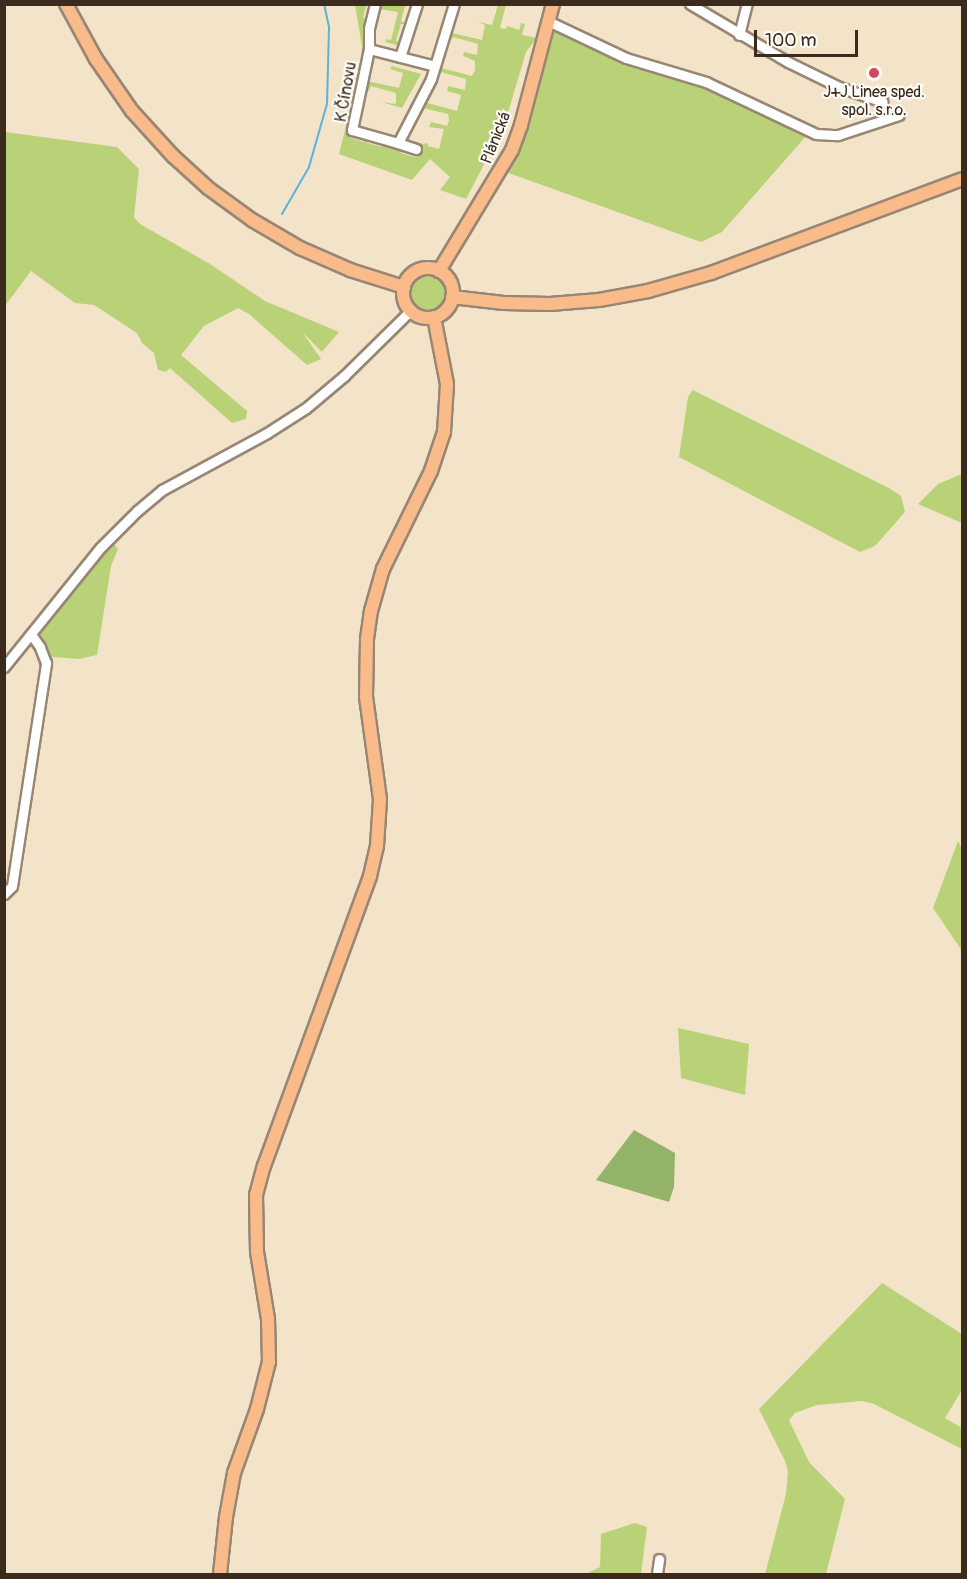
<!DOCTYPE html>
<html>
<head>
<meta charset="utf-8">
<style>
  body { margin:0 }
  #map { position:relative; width:967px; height:1579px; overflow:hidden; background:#f3e3c9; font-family:Pangolin,sans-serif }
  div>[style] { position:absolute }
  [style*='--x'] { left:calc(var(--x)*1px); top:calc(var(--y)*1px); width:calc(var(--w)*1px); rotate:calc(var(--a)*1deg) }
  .green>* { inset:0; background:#bad277 }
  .round { border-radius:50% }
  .forest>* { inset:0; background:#93b468 }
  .stream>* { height:2px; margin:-1px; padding:0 1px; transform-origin:1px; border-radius:1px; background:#5cb3d9 }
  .roads { filter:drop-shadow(2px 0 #978674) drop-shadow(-2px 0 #978674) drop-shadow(0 2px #978674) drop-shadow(0 -2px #978674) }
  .minor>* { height:9px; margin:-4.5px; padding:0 4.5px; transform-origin:4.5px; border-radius:4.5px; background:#fff }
  .major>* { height:12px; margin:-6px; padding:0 6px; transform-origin:6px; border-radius:6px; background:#fabb8b }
  .major>.ring { margin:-6px; padding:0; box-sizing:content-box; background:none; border:12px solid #fabb8b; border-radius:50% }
  .dots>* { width:16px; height:16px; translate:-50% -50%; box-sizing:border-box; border:3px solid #fdfcf7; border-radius:50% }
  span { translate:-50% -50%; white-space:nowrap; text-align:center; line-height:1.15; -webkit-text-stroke:4.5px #fdfcf7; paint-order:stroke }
  .street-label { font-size:16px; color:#3b2a1e }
  .poi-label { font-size:16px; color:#3b2a1e }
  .frame { position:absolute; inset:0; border:6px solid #3b2a1e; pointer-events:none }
  .scale { position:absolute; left:754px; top:30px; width:104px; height:27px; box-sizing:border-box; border:3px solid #3b2a1e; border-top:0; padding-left:8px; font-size:18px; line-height:21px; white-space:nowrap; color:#3b2a1e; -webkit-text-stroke:4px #fdfcf7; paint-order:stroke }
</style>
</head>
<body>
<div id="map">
  <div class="green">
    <div style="clip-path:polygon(355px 5px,372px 5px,366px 6px,363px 18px,368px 20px,366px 38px,349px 137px,364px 142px,368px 138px,367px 143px,382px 147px,384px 143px,402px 149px,401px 153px,414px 157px,416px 153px,404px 141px,405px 138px,423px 144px,428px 143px,428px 146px,439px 149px,444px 129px,429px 127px,431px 122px,447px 126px,449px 120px,448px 114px,423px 108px,419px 112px,424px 102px,457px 111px,461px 95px,447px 91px,448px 86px,465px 90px,466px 79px,441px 72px,437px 77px,441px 68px,472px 76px,475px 70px,475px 61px,463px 56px,464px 52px,477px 55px,478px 44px,453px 37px,449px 42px,452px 33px,482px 40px,485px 25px,478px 22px,492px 25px,498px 5px,506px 5px,500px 28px,505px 29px,508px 26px,519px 30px,521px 23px,525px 24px,522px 35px,537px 38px,526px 52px,504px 126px,466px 199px,440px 190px,450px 177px,430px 159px,412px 180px,339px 154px,359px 74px,362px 46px)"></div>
    <div style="clip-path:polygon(384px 5px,414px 5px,405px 6px,401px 21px,406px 24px,401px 24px,396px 41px,401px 43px,400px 46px,385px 42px,386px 39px,391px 40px,398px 12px,378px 9px)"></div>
    <div style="clip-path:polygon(549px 27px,636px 66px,685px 78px,731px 97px,807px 135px,722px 232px,701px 242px,506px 172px,522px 138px)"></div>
    <div style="clip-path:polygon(392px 66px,421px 74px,402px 108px,381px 102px,396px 104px,396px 93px,371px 86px,369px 91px,365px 90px,368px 88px,367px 81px,399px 88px,403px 73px,390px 69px)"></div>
    <div style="clip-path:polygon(5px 132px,117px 147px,139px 169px,134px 217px,140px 224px,210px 264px,265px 301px,339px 332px,322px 352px,303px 333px,321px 359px,307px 365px,249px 314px,238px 308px,204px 326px,181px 355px,247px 411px,246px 419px,232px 423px,170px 368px,166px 372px,158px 370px,154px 353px,142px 343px,137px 333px,94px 305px,75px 303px,31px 271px,5px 306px)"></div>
    <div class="round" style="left:409px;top:274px;width:38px;height:38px"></div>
    <div style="clip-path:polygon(693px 390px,889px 488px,901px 496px,905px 512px,875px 546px,860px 552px,679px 457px,688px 397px)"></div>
    <div style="clip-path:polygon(962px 474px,962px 523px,918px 504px,938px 484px)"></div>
    <div style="clip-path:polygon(111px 541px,118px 549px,111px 566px,97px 655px,79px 659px,52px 657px,42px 646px,41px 631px)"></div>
    <div style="clip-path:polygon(958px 841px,962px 849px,962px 951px,933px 908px)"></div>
    <div style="clip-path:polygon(678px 1028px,749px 1044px,745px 1095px,681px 1078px)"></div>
    <div style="clip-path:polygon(882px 1283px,962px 1334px,962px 1390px,945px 1418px,962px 1428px,962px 1449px,874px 1404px,862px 1401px,817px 1405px,795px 1413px,789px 1420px,809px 1462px,845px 1499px,826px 1574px,765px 1574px,786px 1494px,788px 1472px,785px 1461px,759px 1409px)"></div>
    <div style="clip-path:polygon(635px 1523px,647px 1527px,641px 1574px,586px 1574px,600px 1567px,601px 1534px)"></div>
  </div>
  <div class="forest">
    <div style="clip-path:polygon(634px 1130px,675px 1153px,674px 1187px,669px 1202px,596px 1180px)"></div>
  </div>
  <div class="stream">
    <div style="--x:282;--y:214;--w:54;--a:-60.1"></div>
    <div style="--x:309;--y:167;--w:66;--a:-74.1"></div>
    <div style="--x:327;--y:104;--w:77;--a:-88.5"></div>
    <div style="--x:329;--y:27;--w:24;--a:-102"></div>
  </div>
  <div class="roads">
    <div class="minor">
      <div style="--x:375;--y:4;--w:25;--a:104"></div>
      <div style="--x:369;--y:28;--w:21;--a:90"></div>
      <div style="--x:369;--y:49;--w:68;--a:14.4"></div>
      <div style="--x:690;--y:4;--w:114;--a:30.6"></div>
      <div style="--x:788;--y:62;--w:57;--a:26.1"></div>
      <div style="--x:839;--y:87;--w:46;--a:18.8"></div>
      <div style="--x:548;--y:21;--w:86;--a:25.4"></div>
      <div style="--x:626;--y:58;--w:84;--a:16.7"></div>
      <div style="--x:706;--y:82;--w:122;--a:25.3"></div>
      <div style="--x:816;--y:134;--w:22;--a:3"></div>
      <div style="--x:838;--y:135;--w:64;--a:-18.2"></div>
      <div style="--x:739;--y:35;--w:32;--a:-76"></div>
      <div style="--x:369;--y:49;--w:83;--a:101.9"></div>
      <div style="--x:352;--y:130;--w:48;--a:15.8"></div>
      <div style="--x:400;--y:57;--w:56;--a:-72.2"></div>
      <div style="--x:416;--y:149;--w:19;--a:-162"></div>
      <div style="--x:398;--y:143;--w:72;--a:-62.7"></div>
      <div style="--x:431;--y:79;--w:78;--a:-73"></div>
      <div style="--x:4;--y:667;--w:154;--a:-51.1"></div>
      <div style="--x:101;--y:547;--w:51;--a:-45"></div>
      <div style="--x:137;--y:511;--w:33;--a:-40"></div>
      <div style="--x:162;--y:490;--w:119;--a:-28.5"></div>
      <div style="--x:267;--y:433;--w:46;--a:-32.7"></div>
      <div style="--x:306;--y:408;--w:50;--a:-40.1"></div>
      <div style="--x:344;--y:376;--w:94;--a:-44.6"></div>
      <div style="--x:4;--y:894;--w:11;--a:-45"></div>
      <div style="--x:12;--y:886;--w:226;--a:-81.3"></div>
      <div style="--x:46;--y:663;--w:17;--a:-111"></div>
      <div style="--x:40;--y:647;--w:16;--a:-125"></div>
      <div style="--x:657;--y:1574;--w:15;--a:-82"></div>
    </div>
    <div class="major">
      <div style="--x:66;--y:4;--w:63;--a:61.4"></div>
      <div style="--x:96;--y:59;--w:63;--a:55.3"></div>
      <div style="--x:132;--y:111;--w:61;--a:47.7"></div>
      <div style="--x:173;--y:156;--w:47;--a:42.4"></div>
      <div style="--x:208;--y:188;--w:54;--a:36"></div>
      <div style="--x:252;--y:220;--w:56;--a:30.3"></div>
      <div style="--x:300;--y:248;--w:55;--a:23.7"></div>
      <div style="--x:350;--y:270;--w:57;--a:17.5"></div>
      <div class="ring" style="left:403px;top:268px;width:38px;height:38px"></div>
      <div style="--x:439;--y:271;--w:141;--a:-58.9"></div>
      <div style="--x:512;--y:150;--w:27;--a:-70"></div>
      <div style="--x:521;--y:125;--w:125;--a:-75.2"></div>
      <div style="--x:452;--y:297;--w:52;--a:6.6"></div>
      <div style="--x:504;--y:303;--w:46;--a:1.2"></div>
      <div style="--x:550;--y:304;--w:49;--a:-4.7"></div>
      <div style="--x:599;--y:300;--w:50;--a:-10.4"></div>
      <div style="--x:648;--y:291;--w:66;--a:-15.9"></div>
      <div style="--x:711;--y:273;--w:268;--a:-20.5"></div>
      <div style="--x:220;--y:1574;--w:57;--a:-84"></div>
      <div style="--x:226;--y:1517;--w:45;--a:-79.7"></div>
      <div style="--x:234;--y:1473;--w:68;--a:-70.2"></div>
      <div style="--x:257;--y:1409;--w:49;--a:-75.7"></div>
      <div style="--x:269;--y:1362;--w:43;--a:-91.3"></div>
      <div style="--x:268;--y:1319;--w:68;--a:-99.3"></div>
      <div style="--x:257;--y:1252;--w:57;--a:-91"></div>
      <div style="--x:256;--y:1195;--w:30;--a:-75"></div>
      <div style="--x:264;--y:1166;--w:309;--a:-69.9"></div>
      <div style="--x:370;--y:876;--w:31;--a:-77"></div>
      <div style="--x:377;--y:846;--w:47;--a:-86.3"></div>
      <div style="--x:380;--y:799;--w:103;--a:-97.8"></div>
      <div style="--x:366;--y:697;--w:58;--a:-89"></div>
      <div style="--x:367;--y:639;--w:28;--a:-82"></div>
      <div style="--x:371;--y:611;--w:44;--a:-74.1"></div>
      <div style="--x:383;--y:569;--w:109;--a:-63.9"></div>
      <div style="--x:431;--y:471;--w:41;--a:-71.6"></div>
      <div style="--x:444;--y:432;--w:48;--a:-86.4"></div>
      <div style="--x:447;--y:384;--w:68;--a:-101"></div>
    </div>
  </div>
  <div class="dots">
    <div style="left:874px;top:73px;background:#d1495b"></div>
  </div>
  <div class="street-label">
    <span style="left:346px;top:92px;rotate:-80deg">K Čínovu</span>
    <span style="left:496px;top:138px;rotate:-68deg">Plánická</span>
  </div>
  <div class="poi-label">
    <span style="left:874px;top:101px">J+J Linea sped.<br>spol. s.r.o.</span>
  </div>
  <div class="frame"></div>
  <div class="scale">100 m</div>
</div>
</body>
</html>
